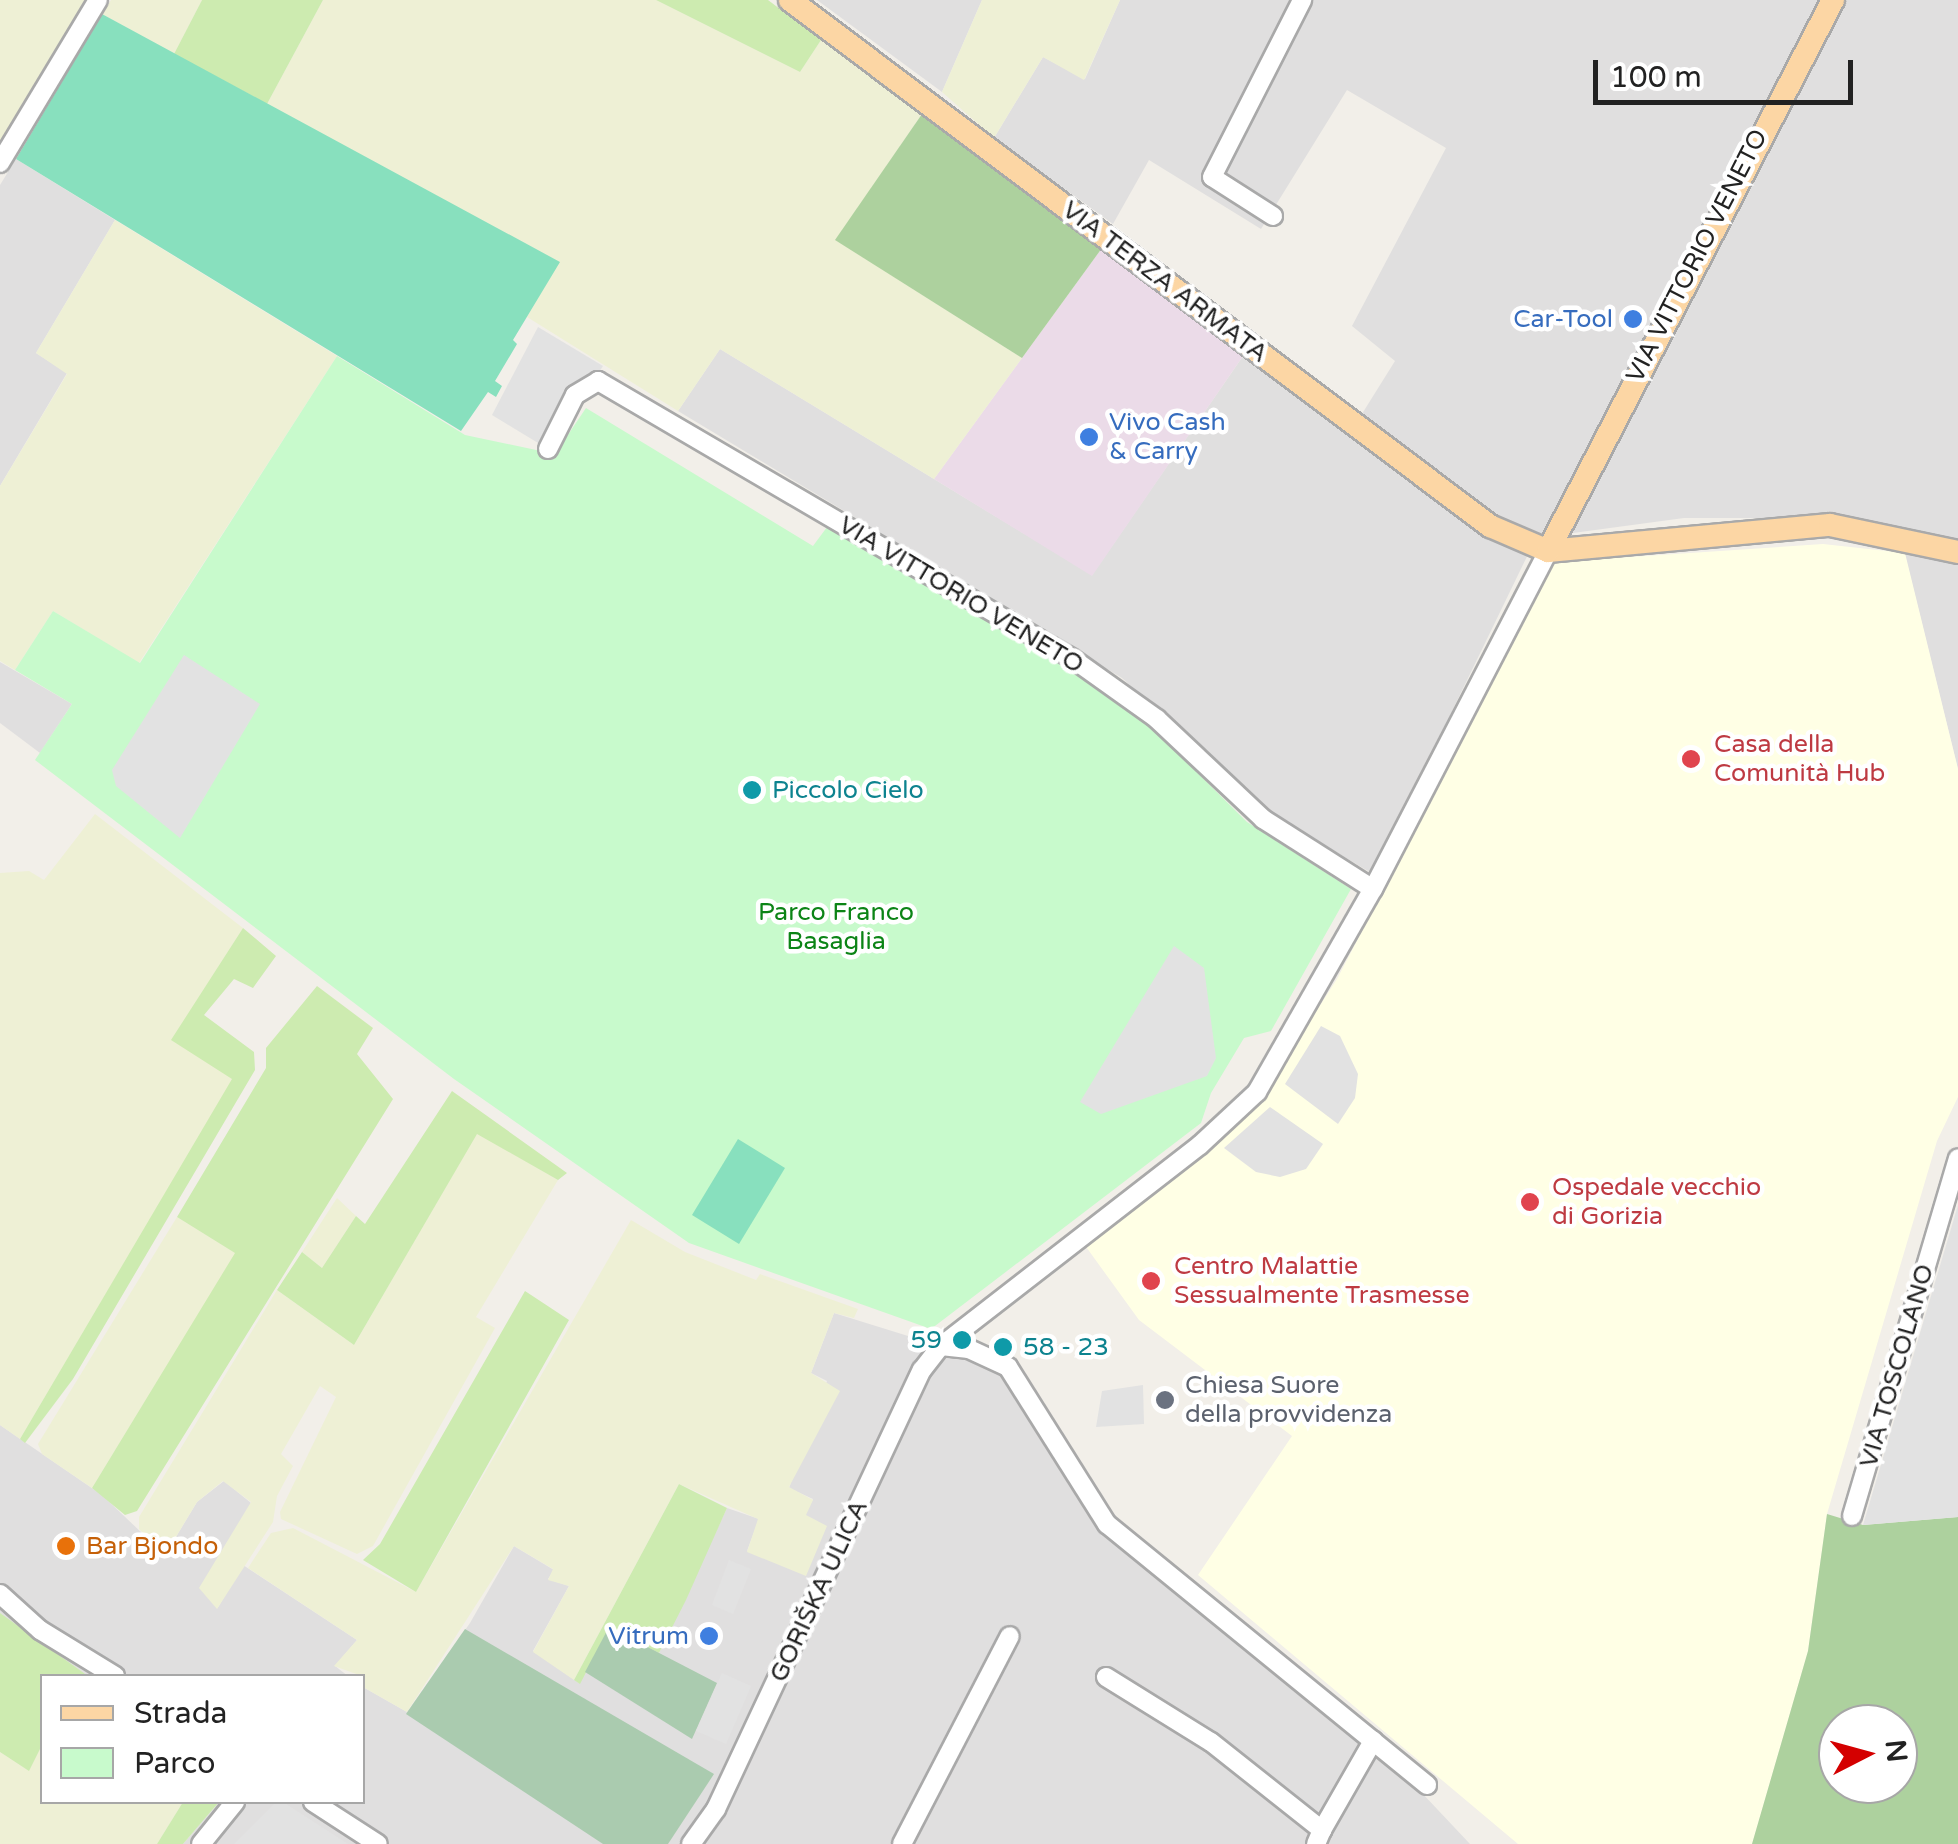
<!DOCTYPE html>
<html>
<head>
<meta charset="utf-8">
<style>
  body { margin:0 }
  #map { position:relative; width:1958px; height:1844px; overflow:hidden; background:#f2efe9; font-family:"Varela Round",sans-serif }
  div>[style] { position:absolute }
  [style*='--x'] { left:calc(var(--x)*1px); top:calc(var(--y)*1px); width:calc(var(--w)*1px); rotate:calc(var(--a)*1deg) }
  .residential>* { inset:0; background:#e0dfdf }
  .industrial>* { inset:0; background:#ebdbe8 }
  .education>* { inset:0; background:#ffffe5 }
  .farmland>* { inset:0; background:#eef0d5 }
  .grass>* { inset:0; background:#cdebb0 }
  .forest>* { inset:0; background:#add19e }
  .cemetery>* { inset:0; background:#aacbaf }
  .park>* { inset:0; background:#c8facc }
  .pitch>* { inset:0; background:#88e0be }
  .parking>* { inset:0; background:#e2e2e2 }
  .roads { filter:drop-shadow(2px 0 #a9a9a9) drop-shadow(-2px 0 #a9a9a9) drop-shadow(0 2px #a9a9a9) drop-shadow(0 -2px #a9a9a9) }
  .minor>* { height:18px; margin:-9px; padding:0 9px; transform-origin:9px; border-radius:9px; background:#fff }
  .major>* { height:22px; margin:-11px; padding:0 11px; transform-origin:11px; border-radius:11px; background:#fcd6a4 }
  .dots>* { width:28px; height:28px; translate:-50% -50%; box-sizing:border-box; border:5px solid #fff; border-radius:50% }
  span { translate:-50% -50%; white-space:nowrap; text-align:center; line-height:1.15; -webkit-text-stroke:9px #fff; paint-order:stroke }
  .street-label { font-size:25px; color:#222 }
  .shop-label { font-size:25px; color:#366cbe }
  .right { translate:-100% -50%; text-align:right }
  .left { translate:0 -50%; text-align:left }
  .health-label { font-size:25px; color:#be3a42 }
  .culture-label { font-size:25px; color:#0d838f }
  .park-label { font-size:25px; color:#0c8416 }
  .worship-label { font-size:25px; color:#5b616d }
  .food-label { font-size:25px; color:#c56008 }
  .legend { position:absolute; left:40px; top:1674px; width:325px; height:130px; box-sizing:border-box; background:#fff; border:2px solid #a7a7a7; margin:0; padding:12px 18px; list-style:none; font-size:30px; color:#222 }
  .legend li { display:flex; align-items:center; gap:20px; height:50px }
  .legend b { width:50px; border:2px solid #a7a7a7 }
  .north { position:absolute; left:1818px; top:1704px; width:100px; height:100px; box-sizing:border-box; background:#fff; border:2px solid #a7a7a7; border-radius:50%; rotate:84deg; font-size:28px; font-weight:700; line-height:40px; text-align:center; color:#222 }
  .north::after { content:''; display:block; margin:auto; width:35px; height:45px; background:#d40000; clip-path:polygon(50% 0,100% 100%,50% 72%,0 100%) }
  .scale { position:absolute; left:1593px; top:60px; width:260px; height:45px; box-sizing:border-box; border:5px solid #222; border-top:0; padding-left:12px; font-size:30px; line-height:35px; white-space:nowrap; color:#222; -webkit-text-stroke:8px #fff; paint-order:stroke }
</style>
</head>
<body>
<div id="map">
  <div class="residential">
    <div style="clip-path:polygon(817px 0,982px 0,942px 92px)"></div>
    <div style="clip-path:polygon(1120px 0,1958px 0,1958px 769px,1898px 527px,1843px 518px,1684px 518px,1536px 538px,1373px 874px,1269px 812px,1122px 678px,678px 411px,720px 349px,1092px 575px,1243px 356px,1350px 433px,1395px 361px,1352px 326px,1446px 148px,1347px 90px,1261px 229px,1149px 160px,1113px 224px,994px 138px,1043px 57px,1085px 79px)"></div>
    <div style="clip-path:polygon(16px 159px,115px 220px,36px 353px,67px 373px,0 486px,0 185px)"></div>
    <div style="clip-path:polygon(0 662px,72px 704px,40px 753px,0 723px)"></div>
    <div style="clip-path:polygon(834px 1313px,1008px 1367px,1107px 1524px,1373px 1741px,1470px 1844px,183px 1844px,219px 1802px,362px 1802px,363px 1687px,407px 1712px,470px 1623px,514px 1546px,554px 1570px,548px 1579px,569px 1586px,533px 1651px,579px 1683px,609px 1627px,659px 1653px,727px 1508px,759px 1519px,747px 1551px,805px 1515px,813px 1499px,789px 1488px,827px 1381px,811px 1373px)"></div>
    <div style="clip-path:polygon(0 1425px,102px 1495px,165px 1555px,197px 1502px,224px 1481px,251px 1503px,217px 1609px,243px 1565px,357px 1640px,335px 1666px,348px 1676px,88px 1676px,13px 1624px,0 1613px)"></div>
  </div>
  <div class="industrial">
    <div style="clip-path:polygon(1102px 248px,1243px 356px,1092px 576px,934px 479px)"></div>
  </div>
  <div class="education">
    <div style="clip-path:polygon(1823px 544px,1905px 553px,1958px 769px,1958px 1097px,1937px 1141px,1827px 1514px,1808px 1651px,1752px 1844px,1518px 1844px,1198px 1575px,1292px 1436px,1139px 1320px,1084px 1244px,1257px 1103px,1337px 979px,1555px 562px)"></div>
  </div>
  <div class="farmland">
    <div style="clip-path:polygon(0 0,86px 0,0 142px)"></div>
    <div style="clip-path:polygon(111px 0,202px 0,174px 54px,102px 14px)"></div>
    <div style="clip-path:polygon(323px 0,656px 0,800px 72px,821px 40px,922px 114px,836px 240px,1022px 358px,934px 479px,720px 349px,678px 411px,527px 317px,559px 262px,267px 104px)"></div>
    <div style="clip-path:polygon(982px 0,1120px 0,1084px 80px,1043px 57px,994px 138px,942px 92px)"></div>
    <div style="clip-path:polygon(115px 220px,337px 356px,139px 663px,53px 611px,15px 670px,0 661px,0 486px,67px 374px,36px 353px)"></div>
    <div style="clip-path:polygon(95px 814px,243px 928px,172px 1040px,233px 1079px,20px 1439px,0 1425px,0 873px,29px 871px,44px 880px)"></div>
    <div style="clip-path:polygon(477px 1133px,558px 1180px,476px 1317px,495px 1328px,373px 1546px,357px 1554px,281px 1519px,280px 1512px,336px 1397px,320px 1386px,281px 1454px,293px 1466px,277px 1496px,273px 1522px,217px 1609px,199px 1588px,251px 1502px,223px 1481px,197px 1502px,165px 1555px,139px 1529px,139px 1517px,277px 1290px,354px 1345px)"></div>
    <div style="clip-path:polygon(337px 1198px,356px 1216px,322px 1268px,302px 1252px)"></div>
    <div style="clip-path:polygon(177px 1217px,236px 1253px,92px 1488px,42px 1454px,38px 1444px)"></div>
    <div style="clip-path:polygon(631px 1220px,685px 1252px,756px 1280px,760px 1274px,858px 1309px,854px 1318px,834px 1313px,811px 1373px,840px 1391px,789px 1487px,813px 1500px,806px 1515px,827px 1526px,806px 1576px,747px 1552px,758px 1519px,679px 1484px,574px 1680px,533px 1652px,569px 1586px,548px 1580px,553px 1569px,514px 1546px,407px 1712px,363px 1687px,362px 1676px,334px 1666px,357px 1640px,248px 1568px,271px 1533px,293px 1528px,416px 1592px)"></div>
    <div style="clip-path:polygon(42px 1745px,42px 1802px,183px 1802px,157px 1844px,0 1844px,0 1752px,28px 1770px)"></div>
  </div>
  <div class="grass">
    <div style="clip-path:polygon(202px 0,323px 0,267px 104px,174px 54px)"></div>
    <div style="clip-path:polygon(656px 0,768px 0,821px 40px,800px 72px)"></div>
    <div style="clip-path:polygon(243px 928px,276px 956px,253px 988px,234px 979px,204px 1015px,254px 1052px,255px 1070px,73px 1379px,25px 1443px,20px 1439px,232px 1079px,171px 1040px)"></div>
    <div style="clip-path:polygon(317px 986px,373px 1028px,357px 1054px,393px 1099px,137px 1511px,125px 1515px,92px 1488px,235px 1253px,177px 1217px,266px 1068px,266px 1048px)"></div>
    <div style="clip-path:polygon(452px 1091px,567px 1173px,558px 1180px,477px 1134px,354px 1345px,277px 1290px,302px 1252px,322px 1268px,356px 1216px,365px 1224px)"></div>
    <div style="clip-path:polygon(525px 1291px,569px 1320px,416px 1592px,363px 1560px,380px 1544px)"></div>
    <div style="clip-path:polygon(679px 1484px,727px 1508px,686px 1600px,659px 1653px,609px 1628px,580px 1684px,574px 1680px)"></div>
    <div style="clip-path:polygon(0 1613px,88px 1676px,42px 1676px,42px 1745px,29px 1771px,0 1752px)"></div>
    <div style="clip-path:polygon(183px 1802px,219px 1802px,183px 1844px,157px 1844px)"></div>
  </div>
  <div class="forest">
    <div style="clip-path:polygon(922px 114px,1102px 248px,1022px 358px,835px 240px)"></div>
    <div style="clip-path:polygon(evenodd,1827px 1514px,1863px 1525px,1958px 1517px,1958px 1844px,1752px 1844px,1808px 1651px,1827px 1514px,1838px 1724px,1898px 1724px,1898px 1784px,1838px 1784px,1838px 1724px)"></div>
  </div>
  <div class="cemetery">
    <div style="clip-path:polygon(609px 1627px,717px 1683px,692px 1739px,585px 1672px)"></div>
    <div style="clip-path:polygon(465px 1629px,714px 1774px,668px 1844px,603px 1844px,406px 1714px)"></div>
  </div>
  <div class="park">
    <div style="clip-path:polygon(337px 356px,465px 435px,555px 454px,586px 408px,813px 546px,830px 523px,1127px 703px,1247px 822px,1351px 889px,1271px 1031px,1244px 1038px,1211px 1093px,1201px 1123px,931px 1329px,689px 1243px,454px 1079px,35px 760px,72px 704px,15px 670px,53px 611px,140px 663px)"></div>
  </div>
  <div class="pitch">
    <div style="clip-path:polygon(102px 14px,560px 262px,513px 340px,517px 344px,495px 381px,502px 386px,496px 397px,488px 392px,461px 431px,16px 159px)"></div>
    <div style="clip-path:polygon(738px 1139px,785px 1168px,739px 1244px,692px 1215px)"></div>
  </div>
  <div class="parking">
    <div style="clip-path:polygon(538px 327px,603px 366px,548px 449px,492px 415px)"></div>
    <div style="clip-path:polygon(184px 655px,260px 704px,180px 838px,116px 786px,112px 770px)"></div>
    <div style="clip-path:polygon(1174px 946px,1204px 968px,1216px 1058px,1207px 1076px,1101px 1114px,1080px 1102px)"></div>
    <div style="clip-path:polygon(1321px 1026px,1340px 1036px,1358px 1074px,1355px 1098px,1338px 1124px,1285px 1084px)"></div>
    <div style="clip-path:polygon(1270px 1107px,1323px 1144px,1306px 1169px,1280px 1177px,1256px 1172px,1224px 1148px)"></div>
    <div style="clip-path:polygon(1958px 1205px,1958px 1517px,1863px 1525px)"></div>
    <div style="clip-path:polygon(1143px 1385px,1144px 1424px,1096px 1427px,1102px 1391px)"></div>
    <div style="clip-path:polygon(729px 1560px,751px 1569px,733px 1614px,712px 1605px)"></div>
    <div style="clip-path:polygon(722px 1673px,751px 1686px,726px 1744px,696px 1731px)"></div>
    <div style="clip-path:polygon(276px 1802px,283px 1802px,348px 1844px,234px 1844px)"></div>
  </div>
  <div class="roads">
    <div class="minor">
      <div style="--x:0;--y:163;--w:190;--a:-59"></div>
      <div style="--x:1273;--y:216;--w:72;--a:-147.4"></div>
      <div style="--x:1212;--y:177;--w:199;--a:-63"></div>
      <div style="--x:548;--y:449;--w:60;--a:-63.4"></div>
      <div style="--x:575;--y:395;--w:27;--a:-31"></div>
      <div style="--x:598;--y:381;--w:550;--a:30.34"></div>
      <div style="--x:1073;--y:659;--w:103;--a:35.5"></div>
      <div style="--x:1157;--y:719;--w:146;--a:43.3"></div>
      <div style="--x:1263;--y:819;--w:130;--a:32.5"></div>
      <div style="--x:941;--y:1346;--w:28;--a:6"></div>
      <div style="--x:969;--y:1349;--w:43;--a:24.8"></div>
      <div style="--x:1008;--y:1367;--w:186;--a:57.8"></div>
      <div style="--x:1107;--y:1524;--w:413;--a:39.2"></div>
      <div style="--x:1852;--y:1516;--w:373;--a:-73.5"></div>
      <div style="--x:0;--y:1594;--w:54;--a:42"></div>
      <div style="--x:40;--y:1630;--w:88;--a:31.5"></div>
      <div style="--x:1106;--y:1677;--w:123;--a:31.8"></div>
      <div style="--x:1211;--y:1742;--w:142;--a:38.4"></div>
      <div style="--x:1322;--y:1830;--w:15;--a:113"></div>
      <div style="--x:313;--y:1802;--w:77;--a:32.9"></div>
      <div style="--x:1322;--y:1830;--w:103;--a:-60.2"></div>
      <div style="--x:201;--y:1844;--w:54;--a:-51"></div>
      <div style="--x:691;--y:1844;--w:43;--a:-54.5"></div>
      <div style="--x:716;--y:1809;--w:485;--a:-64.9"></div>
      <div style="--x:922;--y:1370;--w:31;--a:-52"></div>
      <div style="--x:941;--y:1346;--w:328;--a:-37.8"></div>
      <div style="--x:1200;--y:1145;--w:78;--a:-42.9"></div>
      <div style="--x:1257;--y:1092;--w:234;--a:-60.3"></div>
      <div style="--x:1373;--y:889;--w:381;--a:-62.6"></div>
      <div style="--x:902;--y:1844;--w:234;--a:-62.6"></div>
    </div>
    <div class="major">
      <div style="--x:790;--y:0;--w:876;--a:36.92"></div>
      <div style="--x:1490;--y:526;--w:63;--a:23.3"></div>
      <div style="--x:1548;--y:551;--w:283;--a:-5.3"></div>
      <div style="--x:1830;--y:525;--w:131;--a:11.9"></div>
      <div style="--x:1548;--y:551;--w:620;--a:-62.65"></div>
    </div>
  </div>
  <div class="dots">
    <div style="left:1633px;top:319px;background:#3f7fe0"></div>
    <div style="left:1089px;top:437px;background:#3f7fe0"></div>
    <div style="left:1691px;top:759px;background:#e0444e"></div>
    <div style="left:752px;top:790px;background:#0f9aa8"></div>
    <div style="left:1530px;top:1202px;background:#e0444e"></div>
    <div style="left:1151px;top:1281px;background:#e0444e"></div>
    <div style="left:962px;top:1340px;background:#0f9aa8"></div>
    <div style="left:1003px;top:1347px;background:#0f9aa8"></div>
    <div style="left:1165px;top:1400px;background:#6b7280"></div>
    <div style="left:66px;top:1546px;background:#e8710a"></div>
    <div style="left:709px;top:1636px;background:#3f7fe0"></div>
  </div>
  <div class="street-label">
    <span style="left:1697px;top:256px;rotate:-63deg">VIA VITTORIO VENETO</span>
    <span style="left:1165px;top:282px;rotate:37deg">VIA TERZA ARMATA</span>
    <span style="left:961px;top:595px;rotate:31deg">VIA VITTORIO VENETO</span>
    <span style="left:1897px;top:1366px;rotate:-74deg">VIA TOSCOLANO</span>
    <span style="left:819px;top:1591px;rotate:-65deg">GORIŠKA ULICA</span>
  </div>
  <div class="shop-label">
    <span class="right" style="left:1613px;top:319px">Car-Tool</span>
    <span class="left" style="left:1109px;top:437px">Vivo Cash<br>&amp; Carry</span>
    <span class="right" style="left:689px;top:1636px">Vitrum</span>
  </div>
  <div class="health-label">
    <span class="left" style="left:1714px;top:759px">Casa della<br>Comunità Hub</span>
    <span class="left" style="left:1552px;top:1202px">Ospedale vecchio<br>di Gorizia</span>
    <span class="left" style="left:1174px;top:1281px">Centro Malattie<br>Sessualmente Trasmesse</span>
  </div>
  <div class="culture-label">
    <span class="left" style="left:772px;top:790px">Piccolo Cielo</span>
    <span class="right" style="left:942px;top:1340px">59</span>
    <span class="left" style="left:1023px;top:1347px">58 - 23</span>
  </div>
  <div class="park-label">
    <span style="left:836px;top:927px">Parco Franco<br>Basaglia</span>
  </div>
  <div class="worship-label">
    <span class="left" style="left:1185px;top:1400px">Chiesa Suore<br>della provvidenza</span>
  </div>
  <div class="food-label">
    <span class="left" style="left:86px;top:1546px">Bar Bjondo</span>
  </div>
  <ul class="legend">
  <li><b style="height:12px;background:#fcd6a4"></b>Strada</li>
  <li><b style="height:28px;background:#c8facc"></b>Parco</li>
  </ul>
  <div class="north">N</div>
  <div class="scale">100 m</div>
</div>
</body>
</html>
